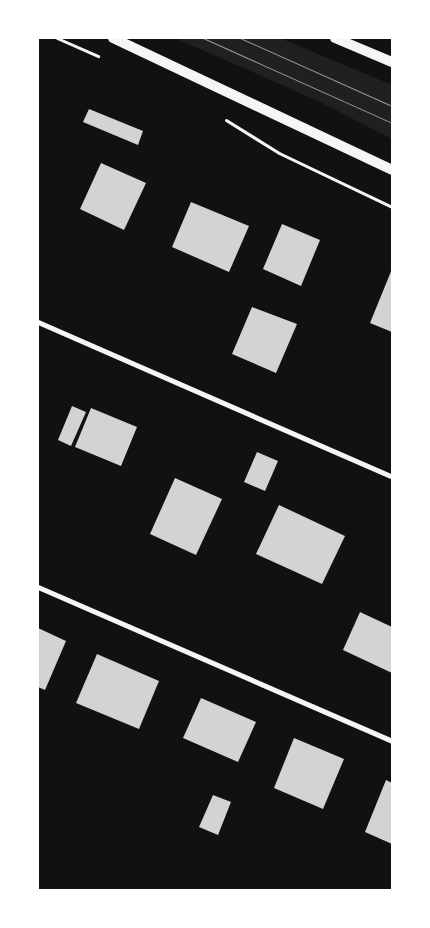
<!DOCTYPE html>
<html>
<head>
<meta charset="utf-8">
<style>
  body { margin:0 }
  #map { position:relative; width:430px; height:928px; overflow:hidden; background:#111; font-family:Manrope,sans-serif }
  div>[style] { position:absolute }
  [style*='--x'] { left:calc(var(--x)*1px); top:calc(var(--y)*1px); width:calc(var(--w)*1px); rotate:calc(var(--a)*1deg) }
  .green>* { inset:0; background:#202020 }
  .building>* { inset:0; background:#d3d3d3 }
  .path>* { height:3px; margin:-1.5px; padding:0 1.5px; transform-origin:1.5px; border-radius:1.5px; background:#f5f5f5 }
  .minor>* { height:5px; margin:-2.5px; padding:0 2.5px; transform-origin:2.5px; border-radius:2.5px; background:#f5f5f5 }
  .secondary>* { height:10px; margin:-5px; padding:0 5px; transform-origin:5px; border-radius:5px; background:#f5f5f5 }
  .tram>* { height:1px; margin:-0.5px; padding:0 0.5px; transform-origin:0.5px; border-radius:0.5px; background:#9a9a9a }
  span { translate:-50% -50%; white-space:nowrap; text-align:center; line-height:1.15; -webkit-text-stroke:4px #fff; paint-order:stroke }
  .frame { position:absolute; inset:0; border:39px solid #fff; pointer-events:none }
</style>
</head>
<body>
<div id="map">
  <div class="green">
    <div style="clip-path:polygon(175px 38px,280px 38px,392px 85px,392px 139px,316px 100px)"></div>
  </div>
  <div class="building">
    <div style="clip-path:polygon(89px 109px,143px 131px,138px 145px,83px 122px)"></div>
    <div style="clip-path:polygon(101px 163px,146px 183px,124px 230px,80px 209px)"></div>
    <div style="clip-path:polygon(191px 202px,249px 226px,229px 272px,172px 247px)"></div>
    <div style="clip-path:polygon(282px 224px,320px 240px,301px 286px,263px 269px)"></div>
    <div style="clip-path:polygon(392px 269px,392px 332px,370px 323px)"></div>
    <div style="clip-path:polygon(252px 307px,297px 324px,276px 373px,232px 354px)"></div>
    <div style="clip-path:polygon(72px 406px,86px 412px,71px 446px,58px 440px)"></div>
    <div style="clip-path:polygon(91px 408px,137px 427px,121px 466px,75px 447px)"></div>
    <div style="clip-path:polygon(257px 452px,278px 461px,265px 491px,244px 482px)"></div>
    <div style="clip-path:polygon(175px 478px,222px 499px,196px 555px,150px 534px)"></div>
    <div style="clip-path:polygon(279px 505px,345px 536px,322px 584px,256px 554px)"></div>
    <div style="clip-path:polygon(360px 612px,392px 627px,392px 673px,343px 650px)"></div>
    <div style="clip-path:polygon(38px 628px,66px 641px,45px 690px,38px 687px)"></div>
    <div style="clip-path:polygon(97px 654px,159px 681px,139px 729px,76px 703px)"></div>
    <div style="clip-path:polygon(201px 698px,256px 722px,238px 762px,183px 738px)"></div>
    <div style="clip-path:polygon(294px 738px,344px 759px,323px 809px,274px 788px)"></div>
    <div style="clip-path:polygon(386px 780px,392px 783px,392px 844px,365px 832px)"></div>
    <div style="clip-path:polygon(213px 795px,231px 802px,218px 835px,199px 827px)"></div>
  </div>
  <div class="path">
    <div style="--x:57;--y:38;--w:45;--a:23.7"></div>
    <div style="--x:226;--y:120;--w:62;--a:31.9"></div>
    <div style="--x:279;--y:153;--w:125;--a:25.5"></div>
  </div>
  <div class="minor">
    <div style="--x:38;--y:322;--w:386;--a:23.6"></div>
    <div style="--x:38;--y:587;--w:386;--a:23.5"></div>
  </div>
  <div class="secondary">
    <div style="--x:113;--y:38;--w:309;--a:25.3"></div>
    <div style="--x:335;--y:38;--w:62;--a:22.8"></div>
  </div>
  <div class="tram">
    <div style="--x:203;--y:38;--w:207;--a:24.2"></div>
    <div style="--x:240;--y:38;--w:167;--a:24.1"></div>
  </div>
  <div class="frame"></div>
</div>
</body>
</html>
